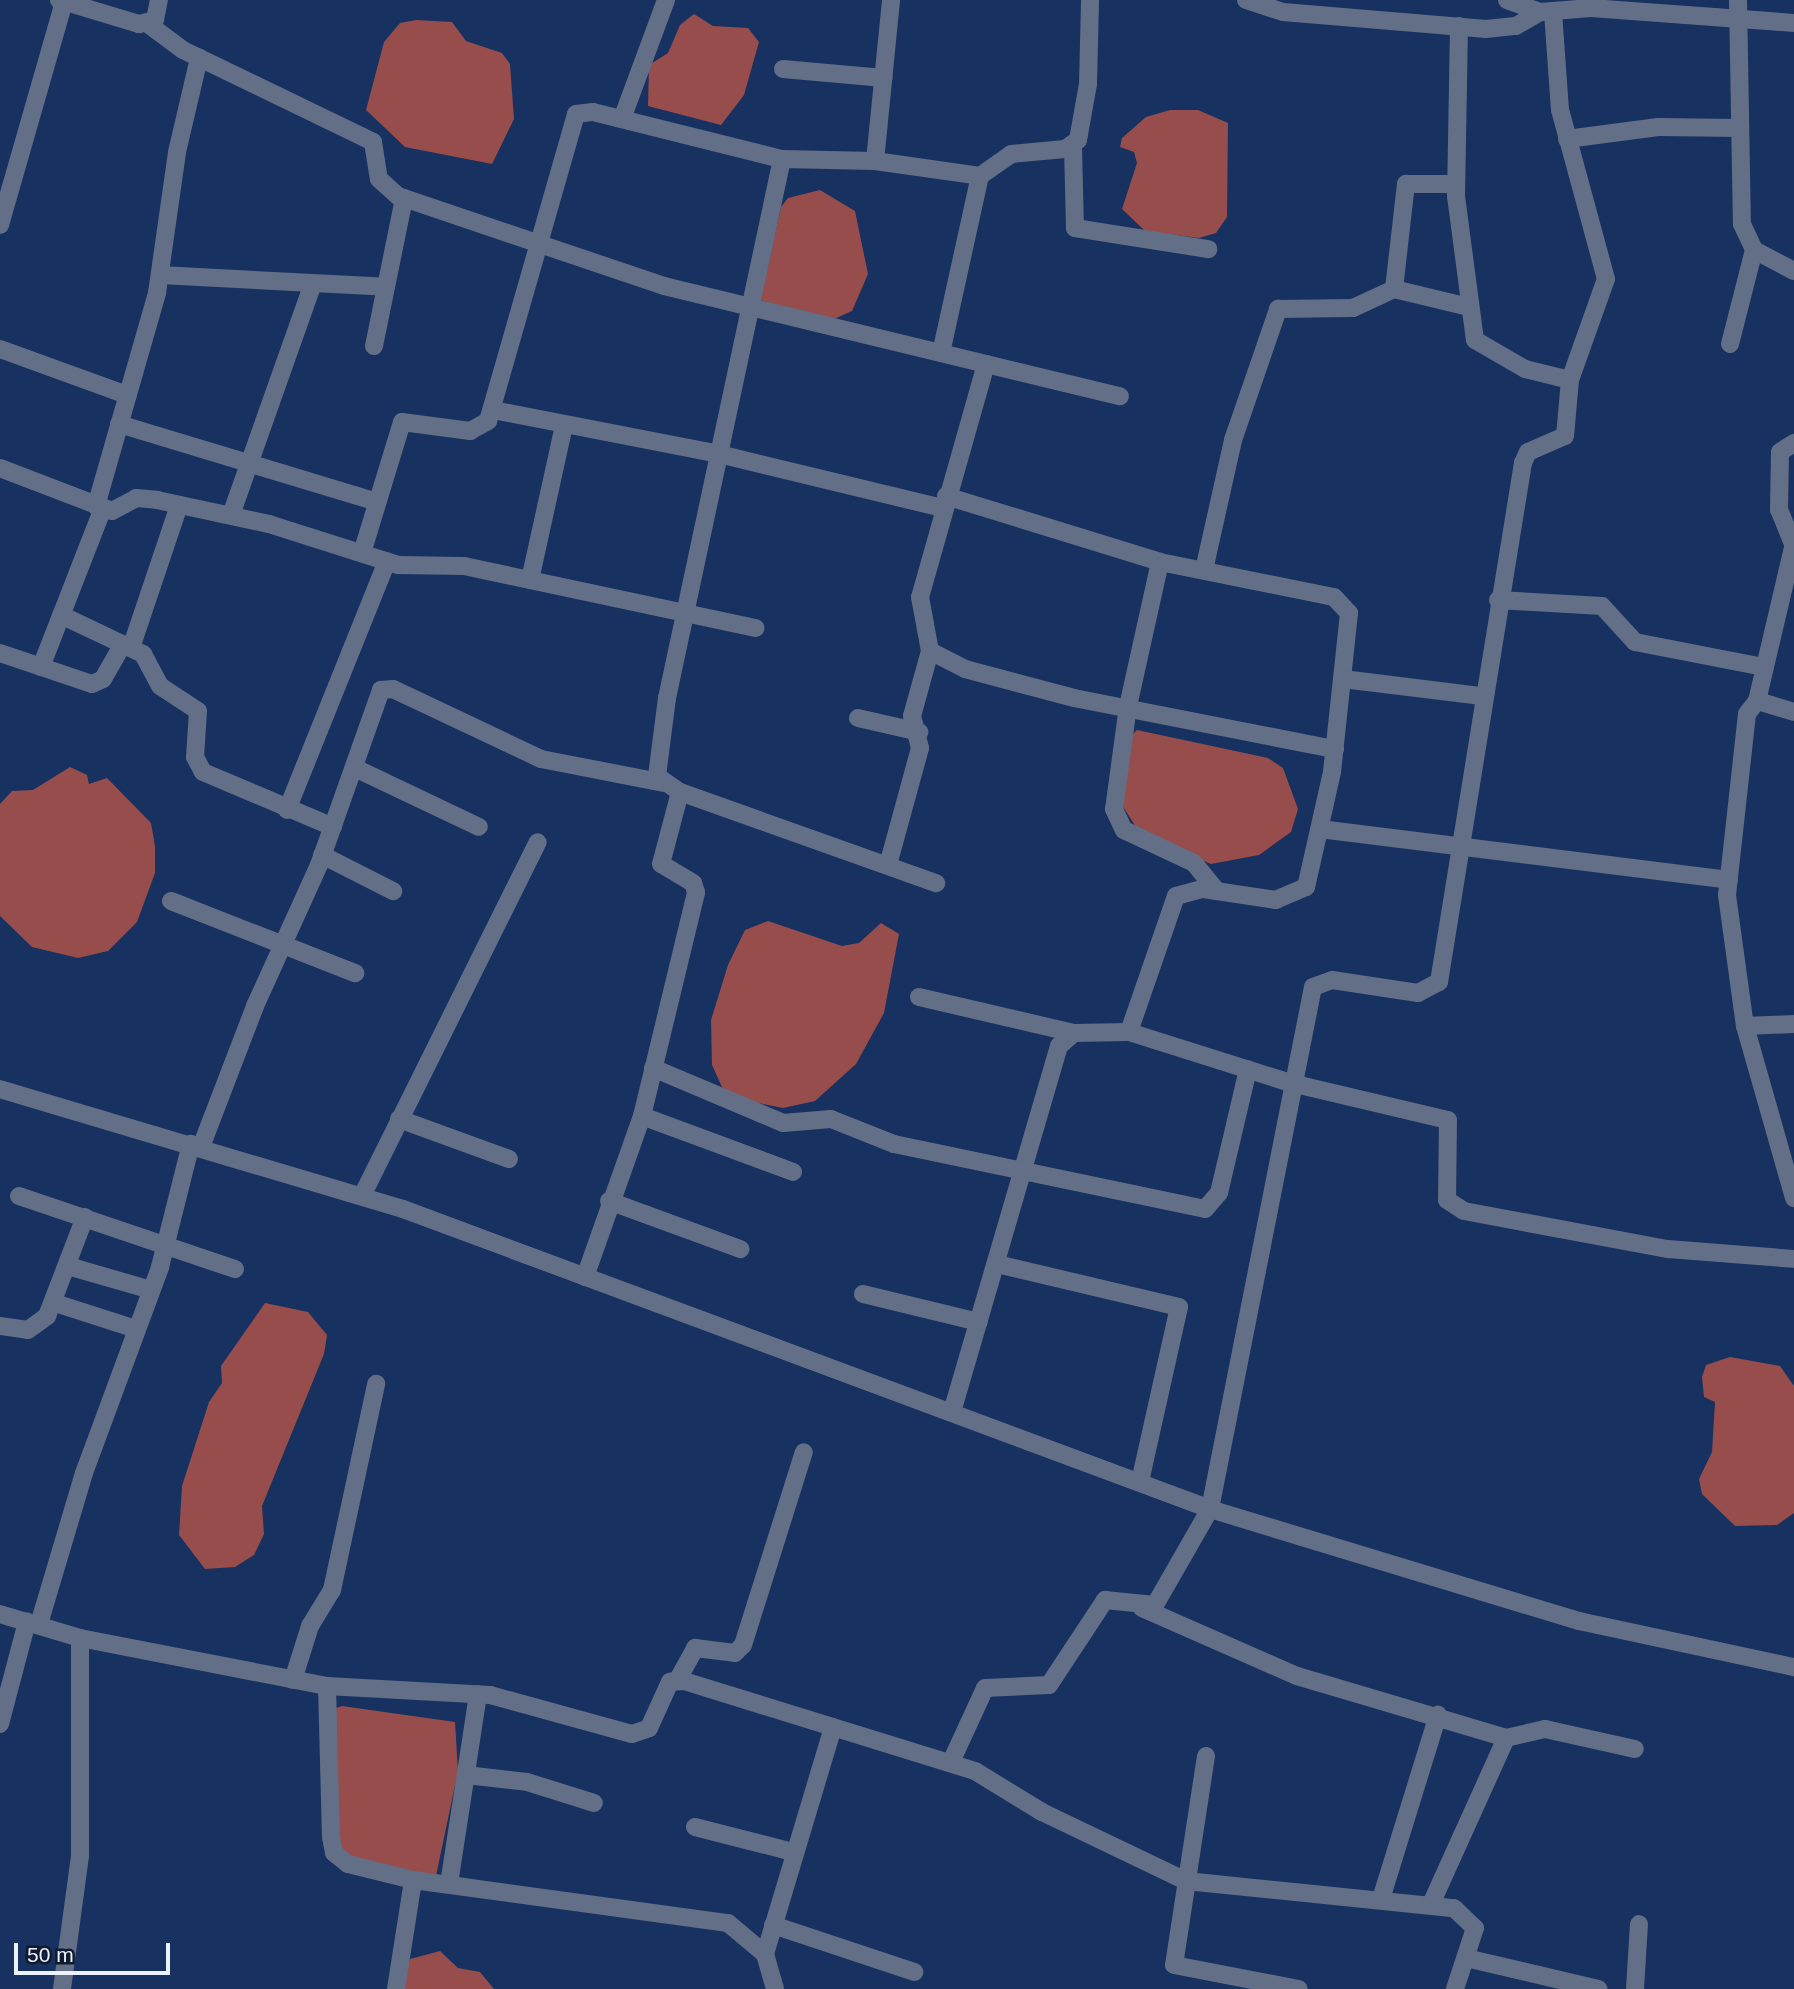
<!DOCTYPE html>
<html>
<head>
<meta charset="utf-8">
<style>
  body { margin:0 }
  #map { position:relative; width:1794px; height:1989px; overflow:hidden; background:#173160; font-family:Helvetica,sans-serif }
  div>[style] { position:absolute }
  [style*='--x'] { left:calc(var(--x)*1px); top:calc(var(--y)*1px); width:calc(var(--w)*1px); rotate:calc(var(--a)*1deg) }
  .water>* { inset:0; background:#964d4c }
  .minor>* { height:18px; margin:-9px; padding:0 9px; transform-origin:9px; border-radius:9px; background:#626f86 }
  span { translate:-50% -50%; white-space:nowrap; text-align:center; line-height:1.15; -webkit-text-stroke:6px #0f1a2f; paint-order:stroke }
  .scale { position:absolute; left:14px; top:1943px; width:156px; height:32px; box-sizing:border-box; border:4px solid #ebf2fe; border-top:0; padding-left:9px; font-size:21px; line-height:24px; white-space:nowrap; color:#ebf2fe; -webkit-text-stroke:5px #0f1a2f; paint-order:stroke }
</style>
</head>
<body>
<div id="map">
  <div class="water">
    <div style="clip-path:polygon(694px 14px,713px 26px,748px 28px,759px 42px,744px 95px,721px 125px,648px 106px,649px 65px,668px 53px,680px 25px)"></div>
    <div style="clip-path:polygon(416px 20px,452px 22px,466px 41px,502px 53px,510px 64px,514px 119px,492px 164px,405px 147px,366px 110px,384px 42px,400px 23px)"></div>
    <div style="clip-path:polygon(1170px 110px,1198px 110px,1228px 123px,1227px 217px,1216px 233px,1199px 238px,1145px 231px,1122px 209px,1137px 163px,1134px 152px,1120px 147px,1122px 138px,1146px 117px)"></div>
    <div style="clip-path:polygon(820px 190px,855px 211px,868px 274px,852px 311px,832px 320px,760px 300px,781px 207px,788px 198px)"></div>
    <div style="clip-path:polygon(1137px 730px,1268px 758px,1283px 768px,1298px 809px,1291px 832px,1259px 855px,1211px 864px,1141px 835px,1120px 802px,1130px 737px)"></div>
    <div style="clip-path:polygon(70px 767px,87px 775px,89px 784px,107px 778px,151px 823px,155px 846px,155px 873px,137px 922px,108px 951px,78px 958px,32px 947px,0 916px,0 804px,12px 791px,33px 790px)"></div>
    <div style="clip-path:polygon(768px 921px,842px 946px,859px 943px,881px 923px,899px 934px,884px 1013px,856px 1064px,815px 1101px,783px 1108px,739px 1099px,722px 1087px,712px 1065px,711px 1020px,728px 965px,745px 930px)"></div>
    <div style="clip-path:polygon(265px 1303px,308px 1312px,327px 1335px,324px 1354px,262px 1506px,264px 1534px,254px 1555px,235px 1567px,205px 1569px,179px 1535px,182px 1486px,209px 1402px,222px 1383px,221px 1366px)"></div>
    <div style="clip-path:polygon(1730px 1357px,1780px 1366px,1794px 1386px,1794px 1513px,1777px 1525px,1735px 1526px,1702px 1494px,1699px 1479px,1712px 1452px,1715px 1402px,1704px 1397px,1702px 1377px,1706px 1365px)"></div>
    <div style="clip-path:polygon(342px 1706px,455px 1722px,458px 1771px,436px 1876px,357px 1863px,339px 1851px,333px 1709px)"></div>
    <div style="clip-path:polygon(440px 1951px,458px 1968px,480px 1972px,494px 1989px,401px 1989px,410px 1959px)"></div>
  </div>
  <div class="minor">
    <div style="--x:59;--y:0;--w:84;--a:16.7"></div>
    <div style="--x:139;--y:24;--w:16;--a:-14"></div>
    <div style="--x:155;--y:20;--w:20;--a:-79"></div>
    <div style="--x:1246;--y:0;--w:39;--a:18"></div>
    <div style="--x:1283;--y:12;--w:204;--a:4.8"></div>
    <div style="--x:1486;--y:29;--w:30;--a:-6"></div>
    <div style="--x:1516;--y:26;--w:28;--a:-30"></div>
    <div style="--x:1507;--y:0;--w:35;--a:20"></div>
    <div style="--x:1540;--y:12;--w:51;--a:-4.5"></div>
    <div style="--x:1591;--y:8;--w:204;--a:4.2"></div>
    <div style="--x:1738;--y:0;--w:224;--a:89"></div>
    <div style="--x:1742;--y:224;--w:29;--a:65"></div>
    <div style="--x:1754;--y:250;--w:45;--a:27.7"></div>
    <div style="--x:148;--y:24;--w:44;--a:36.6"></div>
    <div style="--x:183;--y:50;--w:211;--a:25.8"></div>
    <div style="--x:373;--y:142;--w:37;--a:81"></div>
    <div style="--x:379;--y:179;--w:25;--a:42"></div>
    <div style="--x:398;--y:196;--w:281;--a:18.7"></div>
    <div style="--x:664;--y:286;--w:469;--a:13.6"></div>
    <div style="--x:1459;--y:26;--w:170;--a:91"></div>
    <div style="--x:1456;--y:196;--w:145;--a:82.5"></div>
    <div style="--x:1475;--y:340;--w:58;--a:30.1"></div>
    <div style="--x:1525;--y:369;--w:46;--a:13.7"></div>
    <div style="--x:783;--y:69;--w:101;--a:5.1"></div>
    <div style="--x:622;--y:119;--w:127;--a:-69.7"></div>
    <div style="--x:1567;--y:139;--w:92;--a:-7.5"></div>
    <div style="--x:1658;--y:127;--w:80;--a:0.7"></div>
    <div style="--x:1073;--y:147;--w:81;--a:88.6"></div>
    <div style="--x:1075;--y:228;--w:135;--a:9"></div>
    <div style="--x:782;--y:159;--w:551;--a:102.04"></div>
    <div style="--x:667;--y:698;--w:79;--a:97.3"></div>
    <div style="--x:657;--y:776;--w:28;--a:35"></div>
    <div style="--x:680;--y:792;--w:272;--a:19.6"></div>
    <div style="--x:875;--y:161;--w:162;--a:-84.3"></div>
    <div style="--x:0;--y:225;--w:232;--a:-74"></div>
    <div style="--x:160;--y:275;--w:226;--a:3"></div>
    <div style="--x:1394;--y:289;--w:106;--a:-83.5"></div>
    <div style="--x:1406;--y:184;--w:49;--a:0"></div>
    <div style="--x:1730;--y:344;--w:97;--a:-75.7"></div>
    <div style="--x:374;--y:346;--w:151;--a:-78.5"></div>
    <div style="--x:0;--y:349;--w:135;--a:19.9"></div>
    <div style="--x:941;--y:353;--w:181;--a:-77.6"></div>
    <div style="--x:980;--y:176;--w:38;--a:-35"></div>
    <div style="--x:1011;--y:154;--w:54;--a:-5.3"></div>
    <div style="--x:1065;--y:149;--w:16;--a:-35"></div>
    <div style="--x:1078;--y:140;--w:57;--a:-79.9"></div>
    <div style="--x:1088;--y:84;--w:84;--a:-88.6"></div>
    <div style="--x:986;--y:364;--w:242;--a:105.8"></div>
    <div style="--x:920;--y:597;--w:55;--a:79.5"></div>
    <div style="--x:930;--y:651;--w:39;--a:27"></div>
    <div style="--x:965;--y:669;--w:113;--a:14.9"></div>
    <div style="--x:1074;--y:698;--w:266;--a:11.1"></div>
    <div style="--x:493;--y:410;--w:230;--a:11"></div>
    <div style="--x:719;--y:454;--w:229;--a:13.6"></div>
    <div style="--x:119;--y:424;--w:270;--a:16.8"></div>
    <div style="--x:0;--y:468;--w:120;--a:21"></div>
    <div style="--x:112;--y:511;--w:27;--a:-28"></div>
    <div style="--x:136;--y:498;--w:21;--a:5"></div>
    <div style="--x:157;--y:500;--w:115;--a:12.1"></div>
    <div style="--x:269;--y:524;--w:135;--a:17.6"></div>
    <div style="--x:398;--y:565;--w:66;--a:0.9"></div>
    <div style="--x:464;--y:566;--w:298;--a:12"></div>
    <div style="--x:946;--y:496;--w:224;--a:17.1"></div>
    <div style="--x:1160;--y:562;--w:177;--a:11.4"></div>
    <div style="--x:1334;--y:597;--w:22;--a:47"></div>
    <div style="--x:1349;--y:613;--w:160;--a:96.1"></div>
    <div style="--x:1332;--y:772;--w:118;--a:102.7"></div>
    <div style="--x:1306;--y:887;--w:33;--a:157"></div>
    <div style="--x:1276;--y:900;--w:75;--a:-171.5"></div>
    <div style="--x:1202;--y:889;--w:27;--a:165"></div>
    <div style="--x:1176;--y:896;--w:144;--a:109.1"></div>
    <div style="--x:1129;--y:1032;--w:55;--a:179"></div>
    <div style="--x:1074;--y:1033;--w:20;--a:139"></div>
    <div style="--x:1059;--y:1046;--w:382;--a:106.3"></div>
    <div style="--x:96;--y:506;--w:222;--a:-74"></div>
    <div style="--x:157;--y:293;--w:142;--a:-81.9"></div>
    <div style="--x:177;--y:152;--w:97;--a:-76.8"></div>
    <div style="--x:231;--y:515;--w:245;--a:-70.5"></div>
    <div style="--x:1793;--y:544;--w:37;--a:-112"></div>
    <div style="--x:1779;--y:510;--w:58;--a:-89"></div>
    <div style="--x:1780;--y:452;--w:17;--a:-33"></div>
    <div style="--x:362;--y:553;--w:137;--a:-73"></div>
    <div style="--x:402;--y:422;--w:69;--a:7.5"></div>
    <div style="--x:470;--y:431;--w:21;--a:-29"></div>
    <div style="--x:488;--y:421;--w:319;--a:-74"></div>
    <div style="--x:576;--y:114;--w:17;--a:-7"></div>
    <div style="--x:593;--y:112;--w:195;--a:14"></div>
    <div style="--x:782;--y:159;--w:93;--a:1.2"></div>
    <div style="--x:875;--y:161;--w:106;--a:8.1"></div>
    <div style="--x:1160;--y:562;--w:148;--a:102.5"></div>
    <div style="--x:1128;--y:706;--w:104;--a:97.7"></div>
    <div style="--x:1114;--y:809;--w:23;--a:65"></div>
    <div style="--x:1124;--y:830;--w:77;--a:25.2"></div>
    <div style="--x:1194;--y:863;--w:36;--a:51"></div>
    <div style="--x:1204;--y:570;--w:133;--a:-77.4"></div>
    <div style="--x:1233;--y:440;--w:139;--a:-71"></div>
    <div style="--x:1278;--y:309;--w:75;--a:-0.8"></div>
    <div style="--x:1353;--y:308;--w:45;--a:-24.9"></div>
    <div style="--x:1394;--y:289;--w:77;--a:13.5"></div>
    <div style="--x:530;--y:580;--w:159;--a:-77.6"></div>
    <div style="--x:1498;--y:600;--w:104;--a:3.3"></div>
    <div style="--x:1602;--y:606;--w:49;--a:47.5"></div>
    <div style="--x:1635;--y:642;--w:131;--a:11"></div>
    <div style="--x:61;--y:615;--w:91;--a:25.4"></div>
    <div style="--x:143;--y:654;--w:36;--a:62"></div>
    <div style="--x:160;--y:686;--w:45;--a:33.3"></div>
    <div style="--x:198;--y:711;--w:46;--a:93.7"></div>
    <div style="--x:195;--y:757;--w:17;--a:62"></div>
    <div style="--x:203;--y:772;--w:141;--a:22.9"></div>
    <div style="--x:131;--y:648;--w:151;--a:-71.4"></div>
    <div style="--x:0;--y:653;--w:97;--a:18.6"></div>
    <div style="--x:92;--y:684;--w:12;--a:-24"></div>
    <div style="--x:103;--y:679;--w:40;--a:-60.3"></div>
    <div style="--x:41;--y:667;--w:171;--a:-68.7"></div>
    <div style="--x:1343;--y:679;--w:140;--a:7"></div>
    <div style="--x:1757;--y:701;--w:162;--a:-76.8"></div>
    <div style="--x:1794;--y:712;--w:39;--a:-163"></div>
    <div style="--x:1757;--y:701;--w:16;--a:128"></div>
    <div style="--x:1747;--y:714;--w:182;--a:96.3"></div>
    <div style="--x:1727;--y:895;--w:132;--a:82.2"></div>
    <div style="--x:1745;--y:1026;--w:179;--a:74.1"></div>
    <div style="--x:858;--y:718;--w:63;--a:12.9"></div>
    <div style="--x:355;--y:768;--w:137;--a:25.4"></div>
    <div style="--x:287;--y:810;--w:268;--a:-68.1"></div>
    <div style="--x:1320;--y:829;--w:412;--a:7.1"></div>
    <div style="--x:322;--y:855;--w:80;--a:26.9"></div>
    <div style="--x:888;--y:865;--w:121;--a:-74.7"></div>
    <div style="--x:920;--y:748;--w:33;--a:-104"></div>
    <div style="--x:912;--y:716;--w:67;--a:-74.5"></div>
    <div style="--x:171;--y:901;--w:198;--a:21.4"></div>
    <div style="--x:919;--y:997;--w:159;--a:13.1"></div>
    <div style="--x:1745;--y:1026;--w:49;--a:-2.3"></div>
    <div style="--x:1129;--y:1032;--w:170;--a:17.5"></div>
    <div style="--x:1291;--y:1083;--w:161;--a:13.3"></div>
    <div style="--x:1448;--y:1120;--w:80;--a:90.7"></div>
    <div style="--x:1447;--y:1200;--w:20;--a:33"></div>
    <div style="--x:1464;--y:1211;--w:208;--a:10.6"></div>
    <div style="--x:1668;--y:1249;--w:126;--a:4.5"></div>
    <div style="--x:653;--y:1068;--w:141;--a:22.9"></div>
    <div style="--x:783;--y:1123;--w:48;--a:-4.8"></div>
    <div style="--x:831;--y:1119;--w:68;--a:21.6"></div>
    <div style="--x:894;--y:1144;--w:318;--a:11.8"></div>
    <div style="--x:1205;--y:1209;--w:21;--a:-49"></div>
    <div style="--x:1219;--y:1193;--w:127;--a:-76.8"></div>
    <div style="--x:0;--y:1089;--w:420;--a:16.6"></div>
    <div style="--x:403;--y:1209;--w:861;--a:20.39"></div>
    <div style="--x:1210;--y:1509;--w:386;--a:16.9"></div>
    <div style="--x:1579;--y:1621;--w:220;--a:12.1"></div>
    <div style="--x:642;--y:1116;--w:161;--a:20.3"></div>
    <div style="--x:399;--y:1119;--w:117;--a:20"></div>
    <div style="--x:201;--y:1147;--w:151;--a:-69"></div>
    <div style="--x:255;--y:1006;--w:155;--a:-65.6"></div>
    <div style="--x:319;--y:865;--w:186;--a:-70.5"></div>
    <div style="--x:381;--y:690;--w:12;--a:-5"></div>
    <div style="--x:393;--y:689;--w:164;--a:25.3"></div>
    <div style="--x:541;--y:759;--w:125;--a:11"></div>
    <div style="--x:19;--y:1196;--w:228;--a:18.7"></div>
    <div style="--x:362;--y:1196;--w:395;--a:-63.6"></div>
    <div style="--x:609;--y:1201;--w:140;--a:20.1"></div>
    <div style="--x:997;--y:1264;--w:187;--a:13.3"></div>
    <div style="--x:1179;--y:1307;--w:178;--a:102.6"></div>
    <div style="--x:68;--y:1266;--w:86;--a:16.1"></div>
    <div style="--x:585;--y:1277;--w:171;--a:-70.5"></div>
    <div style="--x:642;--y:1116;--w:230;--a:-76.4"></div>
    <div style="--x:696;--y:892;--w:9;--a:-108"></div>
    <div style="--x:693;--y:883;--w:37;--a:-149"></div>
    <div style="--x:661;--y:864;--w:74;--a:-75.2"></div>
    <div style="--x:863;--y:1294;--w:119;--a:13.6"></div>
    <div style="--x:55;--y:1303;--w:85;--a:17.8"></div>
    <div style="--x:0;--y:1326;--w:28;--a:8"></div>
    <div style="--x:28;--y:1330;--w:24;--a:-36"></div>
    <div style="--x:47;--y:1316;--w:106;--a:-69"></div>
    <div style="--x:1142;--y:1608;--w:169;--a:23.7"></div>
    <div style="--x:1297;--y:1676;--w:218;--a:16.5"></div>
    <div style="--x:0;--y:1614;--w:84;--a:16.7"></div>
    <div style="--x:80;--y:1638;--w:252;--a:11"></div>
    <div style="--x:327;--y:1686;--w:151;--a:88.5"></div>
    <div style="--x:331;--y:1837;--w:16;--a:79"></div>
    <div style="--x:334;--y:1853;--w:18;--a:38"></div>
    <div style="--x:348;--y:1864;--w:67;--a:13.8"></div>
    <div style="--x:413;--y:1880;--w:318;--a:7.8"></div>
    <div style="--x:728;--y:1923;--w:48;--a:40"></div>
    <div style="--x:765;--y:1954;--w:36;--a:74"></div>
    <div style="--x:39;--y:1624;--w:158;--a:-73.4"></div>
    <div style="--x:84;--y:1473;--w:220;--a:-69.7"></div>
    <div style="--x:160;--y:1267;--w:127;--a:-75.9"></div>
    <div style="--x:293;--y:1680;--w:57;--a:-72.5"></div>
    <div style="--x:310;--y:1626;--w:42;--a:-58.6"></div>
    <div style="--x:332;--y:1590;--w:211;--a:-77.9"></div>
    <div style="--x:677;--y:1681;--w:38;--a:-61"></div>
    <div style="--x:695;--y:1648;--w:40;--a:7.1"></div>
    <div style="--x:735;--y:1653;--w:11;--a:-45"></div>
    <div style="--x:743;--y:1645;--w:202;--a:-72.5"></div>
    <div style="--x:327;--y:1686;--w:163;--a:3.2"></div>
    <div style="--x:490;--y:1695;--w:147;--a:15.4"></div>
    <div style="--x:632;--y:1734;--w:18;--a:-19"></div>
    <div style="--x:649;--y:1728;--w:51;--a:-65.5"></div>
    <div style="--x:670;--y:1682;--w:14;--a:-4"></div>
    <div style="--x:684;--y:1681;--w:305;--a:17.2"></div>
    <div style="--x:975;--y:1771;--w:79;--a:31.5"></div>
    <div style="--x:1042;--y:1812;--w:160;--a:25.6"></div>
    <div style="--x:1186;--y:1881;--w:269;--a:5.8"></div>
    <div style="--x:1454;--y:1908;--w:29;--a:44"></div>
    <div style="--x:1475;--y:1928;--w:64;--a:108.2"></div>
    <div style="--x:0;--y:1724;--w:106;--a:-75.2"></div>
    <div style="--x:1206;--y:1756;--w:211;--a:98.7"></div>
    <div style="--x:1174;--y:1965;--w:127;--a:10.9"></div>
    <div style="--x:951;--y:1762;--w:81;--a:-65.3"></div>
    <div style="--x:985;--y:1688;--w:64;--a:-2.7"></div>
    <div style="--x:1049;--y:1685;--w:102;--a:-56.6"></div>
    <div style="--x:1105;--y:1600;--w:50;--a:5.7"></div>
    <div style="--x:1155;--y:1605;--w:111;--a:-60.2"></div>
    <div style="--x:1210;--y:1509;--w:532;--a:-78.84"></div>
    <div style="--x:1313;--y:987;--w:20;--a:-20"></div>
    <div style="--x:1332;--y:980;--w:87;--a:8.6"></div>
    <div style="--x:1418;--y:993;--w:24;--a:-28"></div>
    <div style="--x:1439;--y:982;--w:526;--a:-80.81"></div>
    <div style="--x:1523;--y:463;--w:12;--a:-66"></div>
    <div style="--x:1528;--y:452;--w:40;--a:-23.4"></div>
    <div style="--x:1565;--y:436;--w:56;--a:-84.9"></div>
    <div style="--x:1570;--y:380;--w:107;--a:-70.4"></div>
    <div style="--x:1606;--y:279;--w:175;--a:-105.2"></div>
    <div style="--x:1560;--y:110;--w:97;--a:-94.1"></div>
    <div style="--x:466;--y:1775;--w:61;--a:6.5"></div>
    <div style="--x:527;--y:1782;--w:70;--a:17.4"></div>
    <div style="--x:695;--y:1827;--w:101;--a:14.3"></div>
    <div style="--x:449;--y:1884;--w:192;--a:-81.3"></div>
    <div style="--x:1381;--y:1899;--w:193;--a:-72.8"></div>
    <div style="--x:1432;--y:1902;--w:180;--a:-65.7"></div>
    <div style="--x:1506;--y:1738;--w:40;--a:-13"></div>
    <div style="--x:1545;--y:1729;--w:92;--a:12.5"></div>
    <div style="--x:773;--y:1925;--w:149;--a:18.4"></div>
    <div style="--x:765;--y:1954;--w:237;--a:-73.3"></div>
    <div style="--x:1466;--y:1958;--w:136;--a:13.2"></div>
    <div style="--x:62;--y:1989;--w:134;--a:-82.3"></div>
    <div style="--x:80;--y:1856;--w:218;--a:-90"></div>
    <div style="--x:396;--y:1989;--w:110;--a:-81.1"></div>
    <div style="--x:1635;--y:1989;--w:65;--a:-86.5"></div>
  </div>
  <div class="scale">50 m</div>
</div>
</body>
</html>
